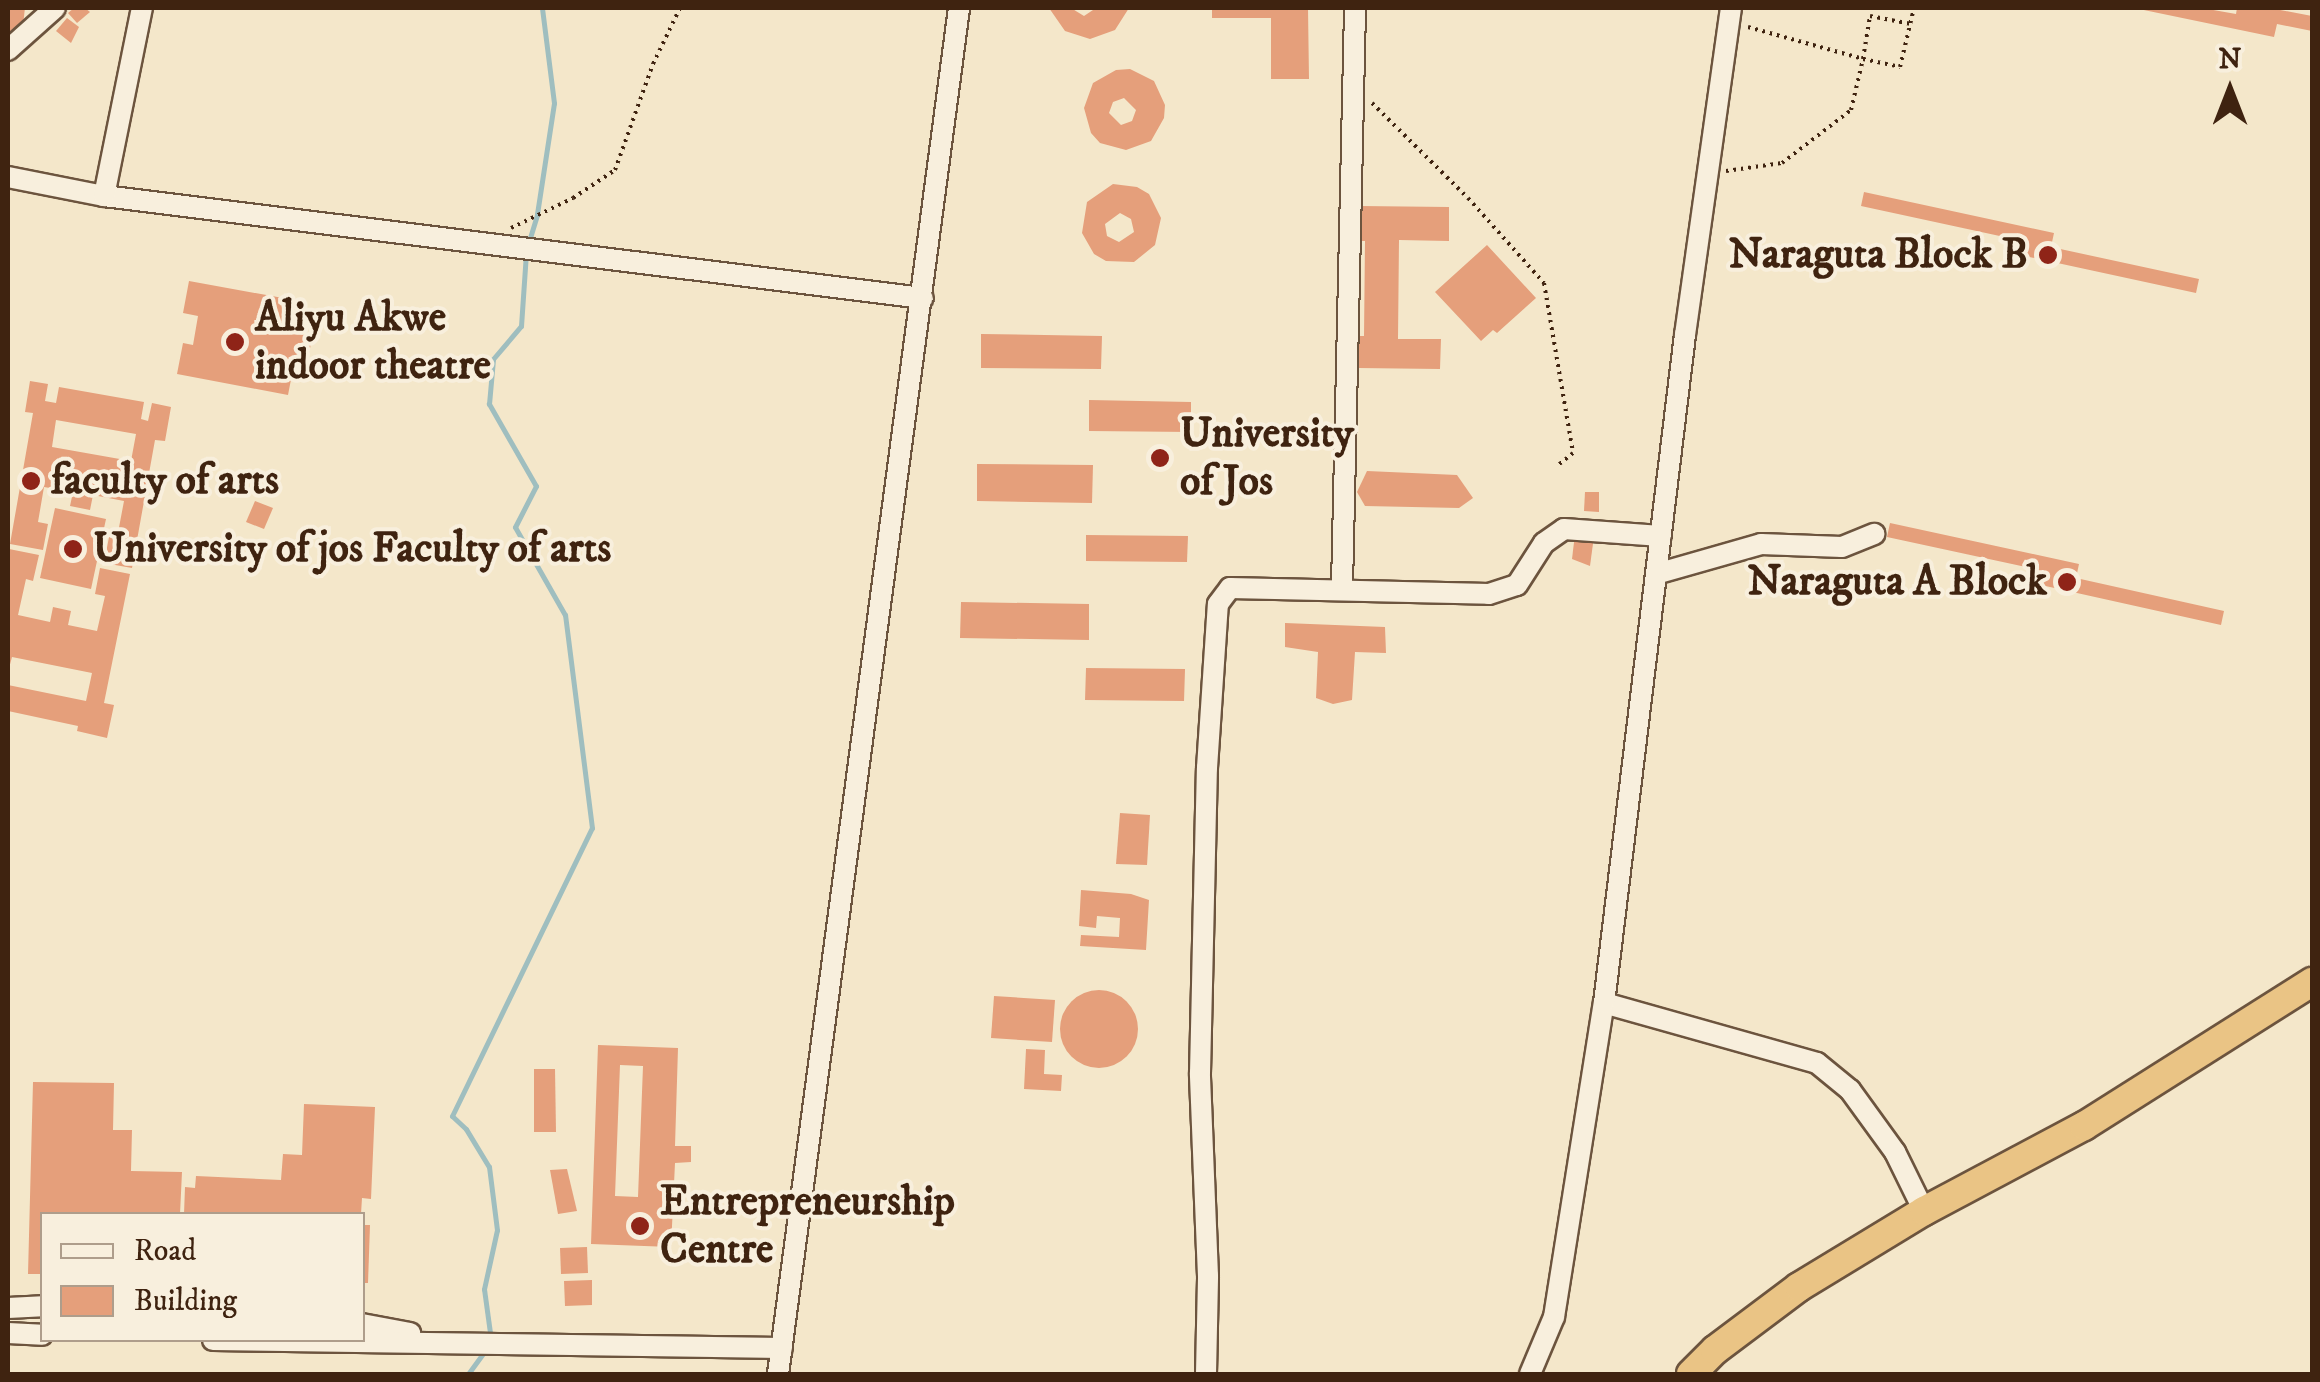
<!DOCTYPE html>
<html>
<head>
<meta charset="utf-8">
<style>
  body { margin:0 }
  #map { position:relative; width:2320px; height:1382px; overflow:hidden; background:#f4e7ca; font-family:"IM FELL DW Pica",serif }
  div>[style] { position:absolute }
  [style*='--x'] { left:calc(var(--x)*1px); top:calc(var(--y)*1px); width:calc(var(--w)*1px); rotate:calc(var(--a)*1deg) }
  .stream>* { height:5px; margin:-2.5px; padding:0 2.5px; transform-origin:2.5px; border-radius:2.5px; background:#9fbebf }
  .building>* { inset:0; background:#e59f7b }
  .round { border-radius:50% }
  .path>* { height:4px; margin-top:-2px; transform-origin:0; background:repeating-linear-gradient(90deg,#3f2310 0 2.5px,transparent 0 7.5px) }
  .roads { filter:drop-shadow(2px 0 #6c543e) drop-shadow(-2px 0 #6c543e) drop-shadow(0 2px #6c543e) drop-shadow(0 -2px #6c543e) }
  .minor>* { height:20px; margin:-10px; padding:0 10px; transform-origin:10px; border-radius:10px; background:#f8efdd }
  .highway>* { height:28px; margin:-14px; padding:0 14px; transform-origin:14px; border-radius:14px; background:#eac485 }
  .dots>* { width:28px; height:28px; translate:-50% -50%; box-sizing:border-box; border:5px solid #f8efdd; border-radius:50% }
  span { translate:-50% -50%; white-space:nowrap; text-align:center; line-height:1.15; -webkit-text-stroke:8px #f8efdd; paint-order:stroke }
  .poi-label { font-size:42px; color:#3f2310; font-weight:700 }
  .right { translate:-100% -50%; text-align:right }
  .left { translate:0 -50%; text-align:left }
  .frame { position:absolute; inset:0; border:10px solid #3f2310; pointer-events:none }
  .legend { position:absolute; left:40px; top:1212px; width:325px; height:130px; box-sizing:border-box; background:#f8efdd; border:2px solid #ae9d8b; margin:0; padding:12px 18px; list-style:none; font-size:30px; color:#3f2310 }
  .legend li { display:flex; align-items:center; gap:20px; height:50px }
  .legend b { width:50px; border:2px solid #ae9d8b }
  .north { position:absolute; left:2180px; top:40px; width:100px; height:100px; -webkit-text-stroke:8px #f8efdd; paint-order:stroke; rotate:0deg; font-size:28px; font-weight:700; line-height:40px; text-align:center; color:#3f2310 }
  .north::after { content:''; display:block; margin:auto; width:35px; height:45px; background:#3f2310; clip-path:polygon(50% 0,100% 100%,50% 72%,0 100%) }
</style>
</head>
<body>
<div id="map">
  <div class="stream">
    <div style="--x:529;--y:241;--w:28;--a:-73"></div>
    <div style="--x:537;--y:214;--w:112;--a:-81.3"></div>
    <div style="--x:554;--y:103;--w:96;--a:-97.2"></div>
    <div style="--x:491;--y:1340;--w:51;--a:-97.8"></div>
    <div style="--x:484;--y:1289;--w:60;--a:-77.6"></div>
    <div style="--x:497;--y:1230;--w:64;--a:-97.2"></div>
    <div style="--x:489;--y:1167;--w:44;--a:-121.2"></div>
    <div style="--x:466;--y:1129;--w:19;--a:-137"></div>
    <div style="--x:452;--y:1116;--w:320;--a:-64.1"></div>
    <div style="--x:592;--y:828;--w:215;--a:-97.2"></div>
    <div style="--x:565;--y:615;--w:101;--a:-119.6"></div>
    <div style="--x:515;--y:527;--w:46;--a:-62.9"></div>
    <div style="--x:536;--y:486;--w:95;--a:-119.8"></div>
    <div style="--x:489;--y:404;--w:45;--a:-84.9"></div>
    <div style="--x:493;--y:359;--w:43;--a:-49.7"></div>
    <div style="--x:521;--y:326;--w:74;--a:-86.1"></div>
    <div style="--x:468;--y:1374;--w:31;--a:-54"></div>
  </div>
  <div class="building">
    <div style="clip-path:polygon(8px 8px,25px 8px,22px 33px,8px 31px)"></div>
    <div style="clip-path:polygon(74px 8px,85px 8px,90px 12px,77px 23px,68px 13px)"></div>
    <div style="clip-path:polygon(1049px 8px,1071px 8px,1084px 16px,1096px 8px,1129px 8px,1115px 30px,1090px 39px,1065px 31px)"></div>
    <div style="clip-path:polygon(1212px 8px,1308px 8px,1309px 79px,1271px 79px,1271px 18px,1212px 18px)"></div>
    <div style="clip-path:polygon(2202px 8px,2236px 14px,2237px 8px,2270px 8px,2312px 16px,2312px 31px,2277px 24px,2274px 37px,2139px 9px)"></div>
    <div style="clip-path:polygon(67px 18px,79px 27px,71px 43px,56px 31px)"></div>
    <div style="clip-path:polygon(evenodd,1130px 69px,1154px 81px,1165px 105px,1164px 118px,1151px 141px,1126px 150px,1100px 143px,1091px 133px,1084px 108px,1093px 83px,1116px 70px,1130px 69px,1124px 98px,1136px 110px,1132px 121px,1121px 125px,1109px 113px,1113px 102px,1124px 98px)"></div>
    <div style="clip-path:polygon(evenodd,1113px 184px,1137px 187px,1149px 194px,1161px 218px,1155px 245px,1134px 262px,1106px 261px,1094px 254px,1082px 233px,1087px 202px,1113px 184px,1120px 213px,1131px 219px,1134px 232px,1119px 242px,1107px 236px,1105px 224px,1120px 213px)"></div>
    <div style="clip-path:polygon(1864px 192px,2054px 233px,2051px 247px,2199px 279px,2196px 293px,2006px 252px,2009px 238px,1861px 206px)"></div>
    <div style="clip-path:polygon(1360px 206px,1449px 207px,1449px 241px,1399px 240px,1398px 339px,1441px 339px,1440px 369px,1358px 368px,1358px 336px,1364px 336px,1365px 241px,1360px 241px)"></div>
    <div style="clip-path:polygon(1487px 245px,1536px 298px,1497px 333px,1493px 330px,1481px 341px,1435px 292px)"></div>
    <div style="clip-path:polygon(189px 281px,305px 302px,299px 334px,312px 336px,308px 361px,295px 359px,288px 395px,177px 374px,183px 343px,193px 345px,198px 316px,183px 313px)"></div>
    <div style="clip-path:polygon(981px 334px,1102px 336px,1101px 369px,981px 368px)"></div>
    <div style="clip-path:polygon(evenodd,30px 381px,48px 384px,45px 401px,56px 403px,59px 387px,144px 402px,141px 419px,148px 421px,152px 403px,171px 407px,165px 441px,155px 440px,132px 568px,104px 563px,109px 537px,117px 538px,124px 501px,93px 495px,90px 510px,70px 506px,73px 492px,44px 487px,38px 522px,48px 524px,43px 550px,10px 544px,33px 413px,25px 412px,30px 381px,56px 420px,136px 434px,131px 461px,52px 447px,56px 420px)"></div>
    <div style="clip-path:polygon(1089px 400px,1191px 402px,1191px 432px,1089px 431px)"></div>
    <div style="clip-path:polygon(977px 464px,1093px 465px,1092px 503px,977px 501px)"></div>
    <div style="clip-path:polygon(1367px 471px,1457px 475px,1473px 498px,1459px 508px,1365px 506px,1357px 492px)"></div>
    <div style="clip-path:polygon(1585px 492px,1599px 492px,1599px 512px,1584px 511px)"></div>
    <div style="clip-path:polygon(255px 501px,273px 508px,264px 529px,246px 522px)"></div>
    <div style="clip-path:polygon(55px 508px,106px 519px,91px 589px,40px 578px)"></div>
    <div style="clip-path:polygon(1890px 523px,2079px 564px,2076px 578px,2224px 611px,2221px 625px,2032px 583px,2035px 569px,1887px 537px)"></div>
    <div style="clip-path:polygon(1575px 534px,1594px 536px,1590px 566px,1572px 559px)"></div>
    <div style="clip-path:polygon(1086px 535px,1188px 536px,1187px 562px,1086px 561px)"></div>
    <div style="clip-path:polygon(9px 549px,39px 555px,33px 581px,26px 579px,18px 615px,50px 622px,53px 607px,71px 611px,68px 625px,97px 631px,105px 596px,95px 594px,100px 568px,130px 574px,104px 703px,114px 705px,107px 738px,77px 731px,78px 726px,8px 711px,8px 685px,86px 701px,92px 673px,12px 657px,8px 672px)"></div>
    <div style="clip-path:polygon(961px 602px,1089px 604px,1089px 640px,960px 638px)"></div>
    <div style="clip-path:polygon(1285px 623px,1385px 627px,1386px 653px,1355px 652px,1352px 700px,1333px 704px,1316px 698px,1318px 652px,1285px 647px)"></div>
    <div style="clip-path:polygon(1086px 668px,1185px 669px,1184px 701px,1085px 700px)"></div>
    <div style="clip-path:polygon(1120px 813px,1150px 815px,1147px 865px,1116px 864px)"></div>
    <div style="clip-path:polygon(1081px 890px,1131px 894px,1149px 900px,1146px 950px,1080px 946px,1081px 935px,1119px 937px,1120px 918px,1097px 916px,1096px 928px,1079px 926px)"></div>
    <div class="round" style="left:1060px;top:990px;width:78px;height:78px"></div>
    <div style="clip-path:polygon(994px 996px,1055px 1000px,1052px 1042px,991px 1038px)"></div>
    <div style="clip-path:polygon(evenodd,598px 1045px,678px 1048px,675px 1146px,691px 1146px,691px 1162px,675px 1163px,671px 1247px,591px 1244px,598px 1045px,620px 1065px,643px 1066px,638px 1197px,615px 1196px,620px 1065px)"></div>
    <div style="clip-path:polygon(1026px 1049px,1045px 1050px,1044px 1074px,1062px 1075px,1061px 1091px,1024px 1089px)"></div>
    <div style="clip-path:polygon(534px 1069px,555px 1069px,556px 1132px,534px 1132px)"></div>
    <div style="clip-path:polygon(33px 1082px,114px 1083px,113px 1130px,132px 1130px,131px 1171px,182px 1172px,180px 1214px,42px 1214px,42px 1274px,28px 1274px)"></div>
    <div style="clip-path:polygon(304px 1104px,375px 1107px,371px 1199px,362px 1198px,361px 1214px,184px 1214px,185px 1187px,195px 1188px,196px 1176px,281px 1180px,283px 1154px,302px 1155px)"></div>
    <div style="clip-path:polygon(567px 1169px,577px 1211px,558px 1214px,550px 1170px)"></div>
    <div style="clip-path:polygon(362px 1225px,370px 1225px,368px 1283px,362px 1283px)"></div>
    <div style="clip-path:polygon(587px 1247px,588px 1273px,561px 1274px,560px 1248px)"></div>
    <div style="clip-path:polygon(592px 1280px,592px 1305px,565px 1306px,564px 1281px)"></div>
  </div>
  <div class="path">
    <div style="--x:1748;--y:27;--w:119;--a:15.5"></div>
    <div style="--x:1863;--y:59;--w:44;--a:-80.8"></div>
    <div style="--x:1870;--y:16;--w:42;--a:11"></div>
    <div style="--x:1372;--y:103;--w:135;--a:44.7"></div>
    <div style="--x:1468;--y:198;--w:114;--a:48.2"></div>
    <div style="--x:1544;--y:283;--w:172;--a:80.3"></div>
    <div style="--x:1573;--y:453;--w:19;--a:141"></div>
    <div style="--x:1726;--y:171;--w:57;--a:-8.1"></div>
    <div style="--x:1782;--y:163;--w:87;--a:-37.5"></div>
    <div style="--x:1851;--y:110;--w:52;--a:-76.8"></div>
    <div style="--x:1863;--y:59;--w:38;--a:12"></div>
    <div style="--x:1900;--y:67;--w:61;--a:-76.7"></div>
    <div style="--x:511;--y:228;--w:69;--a:-25.8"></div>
    <div style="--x:573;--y:198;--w:50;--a:-33.7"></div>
    <div style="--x:615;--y:170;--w:113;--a:-70.3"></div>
    <div style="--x:653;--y:64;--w:62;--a:-64.3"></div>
  </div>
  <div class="roads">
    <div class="minor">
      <div style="--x:8;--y:50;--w:63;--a:-41.8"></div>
      <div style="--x:8;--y:177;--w:98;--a:11.2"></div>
      <div style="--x:104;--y:196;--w:825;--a:7.1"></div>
      <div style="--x:104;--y:196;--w:192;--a:-78.6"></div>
      <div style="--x:1656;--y:574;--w:109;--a:-15.9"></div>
      <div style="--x:1761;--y:544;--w:81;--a:2.1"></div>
      <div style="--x:1842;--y:547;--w:35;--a:-22"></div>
      <div style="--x:1342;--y:587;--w:579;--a:-88.71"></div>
      <div style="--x:1604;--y:1003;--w:221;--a:15.7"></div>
      <div style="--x:1817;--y:1063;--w:43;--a:39.3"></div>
      <div style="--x:1850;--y:1090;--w:77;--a:54"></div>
      <div style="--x:1895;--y:1152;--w:66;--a:63.8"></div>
      <div style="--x:8;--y:1308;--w:34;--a:-3"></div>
      <div style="--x:362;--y:1324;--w:49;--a:10.6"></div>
      <div style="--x:8;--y:1333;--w:34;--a:3"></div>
      <div style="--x:213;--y:1340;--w:569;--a:0.81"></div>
      <div style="--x:778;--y:1374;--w:1378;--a:-82.45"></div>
      <div style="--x:1206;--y:1374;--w:98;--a:-88.8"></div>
      <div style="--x:1208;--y:1276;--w:203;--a:-92.3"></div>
      <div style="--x:1200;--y:1073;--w:305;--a:-88.7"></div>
      <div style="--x:1207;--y:768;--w:164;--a:-86.2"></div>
      <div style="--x:1218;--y:604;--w:20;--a:-53"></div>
      <div style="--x:1230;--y:588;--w:259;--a:1.3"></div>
      <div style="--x:1489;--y:594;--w:29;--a:-18"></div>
      <div style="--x:1517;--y:585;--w:50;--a:-57.3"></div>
      <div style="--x:1544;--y:543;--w:24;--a:-35"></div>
      <div style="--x:1564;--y:529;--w:97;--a:4.1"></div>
      <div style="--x:1530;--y:1374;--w:62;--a:-67.2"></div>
      <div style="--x:1554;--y:1317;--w:318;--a:-81"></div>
      <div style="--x:1604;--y:1003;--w:673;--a:-83.09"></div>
      <div style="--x:1685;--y:335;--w:330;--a:-82"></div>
    </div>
    <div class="highway">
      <div style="--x:1691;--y:1374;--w:34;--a:-45"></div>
      <div style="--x:1715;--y:1350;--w:105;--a:-36.9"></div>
      <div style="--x:1799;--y:1287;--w:146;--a:-31.3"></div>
      <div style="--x:1924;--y:1211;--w:181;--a:-28"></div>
      <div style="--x:2084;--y:1126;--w:270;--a:-32.3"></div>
    </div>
  </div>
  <div class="dots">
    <div style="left:2048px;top:255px;background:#8f2418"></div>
    <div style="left:235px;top:342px;background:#8f2418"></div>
    <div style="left:1160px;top:458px;background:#8f2418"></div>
    <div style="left:31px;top:481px;background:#8f2418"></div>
    <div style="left:73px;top:549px;background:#8f2418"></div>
    <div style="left:2067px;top:582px;background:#8f2418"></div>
    <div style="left:640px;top:1226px;background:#8f2418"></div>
  </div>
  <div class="poi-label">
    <span class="right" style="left:2028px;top:255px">Naraguta Block B</span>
    <span class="left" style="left:255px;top:342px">Aliyu Akwe<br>indoor theatre</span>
    <span class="left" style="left:1180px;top:458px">University<br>of Jos</span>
    <span class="left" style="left:51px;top:481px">faculty of arts</span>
    <span class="left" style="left:93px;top:549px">University of jos Faculty of arts</span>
    <span class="right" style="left:2047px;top:582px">Naraguta A Block</span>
    <span class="left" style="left:660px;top:1226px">Entrepreneurship<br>Centre</span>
  </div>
  <div class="frame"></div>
  <ul class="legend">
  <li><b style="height:12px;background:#f8efdd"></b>Road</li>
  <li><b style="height:28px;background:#e59f7b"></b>Building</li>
  </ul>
  <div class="north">N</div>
</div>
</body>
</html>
